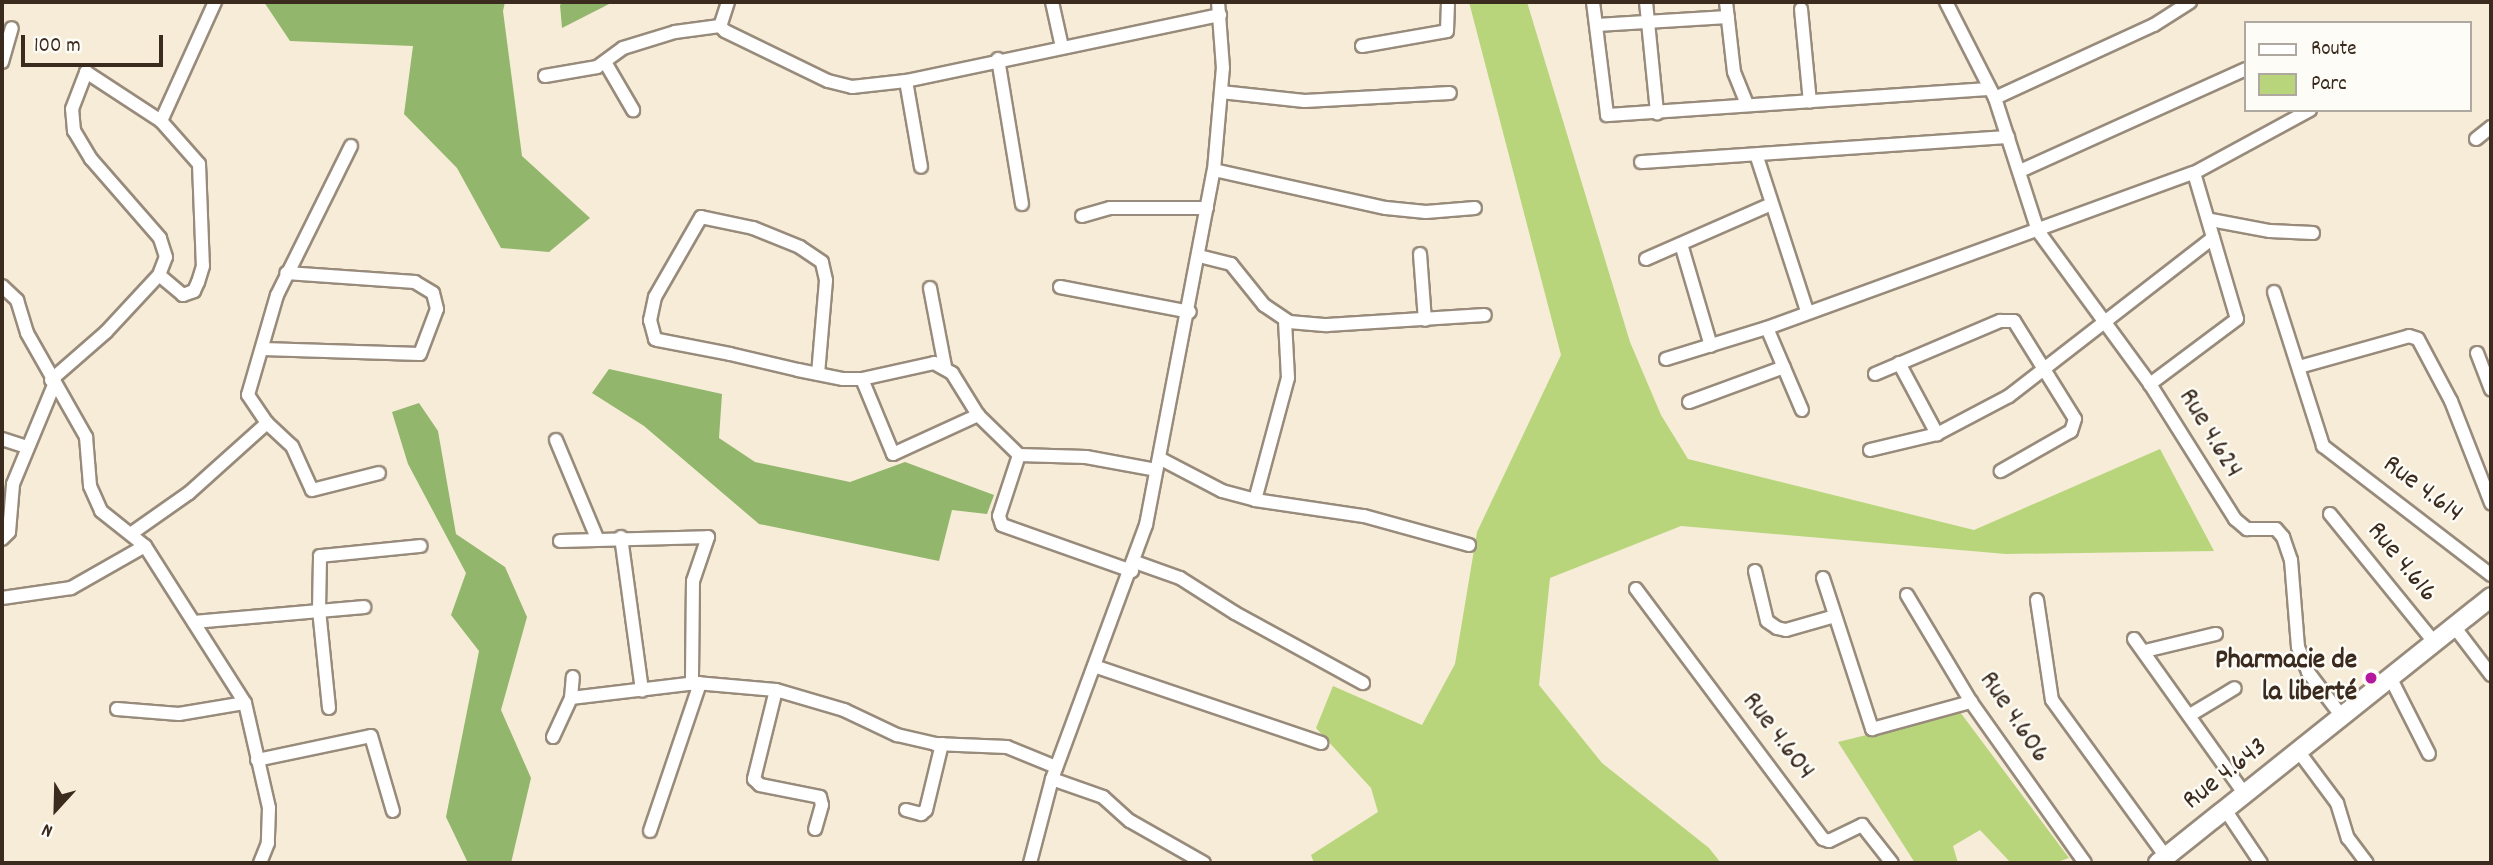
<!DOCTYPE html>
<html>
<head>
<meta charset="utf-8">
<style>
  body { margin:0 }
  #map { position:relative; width:2493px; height:865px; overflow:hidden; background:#f6ecd8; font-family:Dekko,sans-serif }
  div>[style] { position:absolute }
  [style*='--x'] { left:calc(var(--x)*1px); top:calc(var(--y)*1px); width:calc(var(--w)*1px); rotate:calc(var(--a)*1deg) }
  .green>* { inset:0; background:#b8d57b }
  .forest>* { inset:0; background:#92b66b }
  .roads { filter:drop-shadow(2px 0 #988b7b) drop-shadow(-2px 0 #988b7b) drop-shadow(0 2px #988b7b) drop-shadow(0 -2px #988b7b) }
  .minor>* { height:12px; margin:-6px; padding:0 6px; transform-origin:6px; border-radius:6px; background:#fff }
  .highway>* { height:18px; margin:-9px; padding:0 9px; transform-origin:9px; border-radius:9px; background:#fff }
  .dots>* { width:19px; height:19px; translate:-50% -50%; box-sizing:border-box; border:4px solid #fdfcf7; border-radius:50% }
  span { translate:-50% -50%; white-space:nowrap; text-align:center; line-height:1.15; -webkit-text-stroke:5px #fdfcf7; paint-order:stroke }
  .street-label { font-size:28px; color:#3b2a1e }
  .poi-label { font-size:28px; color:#3b2a1e; font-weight:700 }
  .right { translate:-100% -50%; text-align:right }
  .frame { position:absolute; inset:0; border:4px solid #3b2a1e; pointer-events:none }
  .legend { position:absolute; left:2244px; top:21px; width:228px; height:91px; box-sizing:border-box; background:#fdfcf7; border:2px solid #afa8a0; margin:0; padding:9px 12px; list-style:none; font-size:21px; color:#3b2a1e }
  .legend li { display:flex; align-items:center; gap:14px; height:35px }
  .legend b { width:35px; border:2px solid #afa8a0 }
  .north { position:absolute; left:21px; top:774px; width:70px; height:70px; -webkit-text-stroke:5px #fdfcf7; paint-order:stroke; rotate:202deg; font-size:19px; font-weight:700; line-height:28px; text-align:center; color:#3b2a1e }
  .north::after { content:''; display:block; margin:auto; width:24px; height:32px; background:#3b2a1e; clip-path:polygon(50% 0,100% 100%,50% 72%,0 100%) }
  .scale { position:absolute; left:21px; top:35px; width:142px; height:32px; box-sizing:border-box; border:4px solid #3b2a1e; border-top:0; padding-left:9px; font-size:21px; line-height:24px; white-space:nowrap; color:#3b2a1e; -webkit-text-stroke:5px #fdfcf7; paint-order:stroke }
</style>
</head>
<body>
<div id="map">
  <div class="green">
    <div style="clip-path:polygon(1469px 2px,1527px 2px,1630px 342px,1661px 415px,1688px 459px,1974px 530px,2160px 449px,2214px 551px,2006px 554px,1681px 526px,1550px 578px,1539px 685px,1602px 763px,1709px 848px,1721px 863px,1314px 863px,1311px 855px,1378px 812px,1371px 788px,1316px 728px,1333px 686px,1422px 725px,1455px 664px,1477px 532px,1561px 355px)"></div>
    <div style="clip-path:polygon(1960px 712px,2069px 858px,2054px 863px,2011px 863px,1980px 830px,1953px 846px,1958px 863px,1915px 863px,1838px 742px)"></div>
  </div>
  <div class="forest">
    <div style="clip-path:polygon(264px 2px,505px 2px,503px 11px,522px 156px,590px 218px,549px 252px,501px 248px,457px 168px,404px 114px,413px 46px,290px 41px)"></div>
    <div style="clip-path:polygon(564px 2px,613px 2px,562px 28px,560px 5px)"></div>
    <div style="clip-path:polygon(609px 369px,722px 394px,719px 438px,755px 462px,850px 482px,905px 462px,994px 495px,987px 514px,952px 510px,939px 561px,759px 524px,644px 426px,592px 393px)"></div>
    <div style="clip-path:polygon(419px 403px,438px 431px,456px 534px,505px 567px,527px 617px,501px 710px,531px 778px,511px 863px,468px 863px,446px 817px,479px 651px,451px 615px,466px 573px,408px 464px,392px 412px)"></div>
  </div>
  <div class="roads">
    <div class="minor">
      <div style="--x:728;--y:2;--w:25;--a:108"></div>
      <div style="--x:720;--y:26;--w:7;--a:45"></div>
      <div style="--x:725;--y:31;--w:114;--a:25.9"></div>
      <div style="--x:828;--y:81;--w:25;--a:14"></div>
      <div style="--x:852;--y:87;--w:54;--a:-6.3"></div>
      <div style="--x:906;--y:81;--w:321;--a:-11.9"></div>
      <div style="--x:1052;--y:2;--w:46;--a:77.5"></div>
      <div style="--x:1593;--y:2;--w:114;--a:82.9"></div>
      <div style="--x:1607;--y:115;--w:383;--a:-3.9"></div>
      <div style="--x:1646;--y:2;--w:112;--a:84.3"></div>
      <div style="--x:1726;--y:2;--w:70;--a:83.5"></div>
      <div style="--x:1734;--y:72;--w:35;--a:68"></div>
      <div style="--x:1946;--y:2;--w:108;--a:63"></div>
      <div style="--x:1995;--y:98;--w:140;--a:72.1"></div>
      <div style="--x:2038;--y:231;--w:190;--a:53.8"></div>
      <div style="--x:1801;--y:9;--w:93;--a:84.5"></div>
      <div style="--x:1597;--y:25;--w:131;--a:-3.5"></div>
      <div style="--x:1362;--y:46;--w:86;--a:-10"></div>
      <div style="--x:1447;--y:31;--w:29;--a:-88"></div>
      <div style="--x:998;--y:59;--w:147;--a:80.6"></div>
      <div style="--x:2;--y:62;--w:35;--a:-74"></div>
      <div style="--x:605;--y:62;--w:56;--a:59.7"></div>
      <div style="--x:545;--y:76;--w:53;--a:-9.8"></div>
      <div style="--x:597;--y:67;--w:32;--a:-36"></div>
      <div style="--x:623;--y:48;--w:54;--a:-17.1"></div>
      <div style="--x:675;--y:32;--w:45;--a:-7.6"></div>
      <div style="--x:906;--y:81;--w:87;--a:80.1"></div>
      <div style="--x:1221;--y:92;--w:84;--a:6.1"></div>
      <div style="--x:1305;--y:101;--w:145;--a:-3.2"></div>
      <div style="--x:1995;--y:98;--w:175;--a:-24.7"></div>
      <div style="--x:2154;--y:25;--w:43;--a:-32.6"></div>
      <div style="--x:161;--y:121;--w:131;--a:-65.6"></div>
      <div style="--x:2476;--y:139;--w:19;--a:-39"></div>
      <div style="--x:351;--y:146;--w:166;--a:116.4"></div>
      <div style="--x:277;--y:295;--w:104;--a:106.2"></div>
      <div style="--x:248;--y:395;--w:34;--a:56"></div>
      <div style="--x:267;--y:423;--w:34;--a:43"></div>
      <div style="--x:292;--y:446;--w:48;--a:65.6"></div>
      <div style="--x:312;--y:490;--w:69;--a:-14.2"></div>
      <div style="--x:1757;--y:157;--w:162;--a:72"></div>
      <div style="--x:1641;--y:162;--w:368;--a:-3.9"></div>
      <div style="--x:1214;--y:170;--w:176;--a:12.5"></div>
      <div style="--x:1386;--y:208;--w:40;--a:5.7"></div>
      <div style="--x:1426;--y:212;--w:49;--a:-4.7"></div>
      <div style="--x:2020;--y:171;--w:248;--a:-24.3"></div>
      <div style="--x:2194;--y:173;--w:132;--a:-28.5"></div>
      <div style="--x:1082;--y:216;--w:29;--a:-16"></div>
      <div style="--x:1110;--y:208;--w:97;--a:0"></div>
      <div style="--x:2211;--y:220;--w:60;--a:10.6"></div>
      <div style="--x:2270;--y:231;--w:43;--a:2.7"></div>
      <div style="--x:1681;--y:244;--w:106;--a:73.6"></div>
      <div style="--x:1420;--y:254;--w:66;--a:85.7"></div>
      <div style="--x:1199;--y:256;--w:33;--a:14"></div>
      <div style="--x:1231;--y:264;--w:53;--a:51.2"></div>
      <div style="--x:1264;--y:305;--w:30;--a:34"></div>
      <div style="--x:1289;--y:322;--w:38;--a:5"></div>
      <div style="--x:1327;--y:325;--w:158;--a:-3.6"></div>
      <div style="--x:1646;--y:259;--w:137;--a:-23.7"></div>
      <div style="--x:2;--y:286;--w:21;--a:43"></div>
      <div style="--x:17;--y:300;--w:34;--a:73"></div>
      <div style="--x:27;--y:333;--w:120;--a:60.4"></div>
      <div style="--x:86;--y:437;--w:49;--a:85.3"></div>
      <div style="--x:90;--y:486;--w:27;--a:66"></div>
      <div style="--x:101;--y:511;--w:56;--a:38.5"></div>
      <div style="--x:145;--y:546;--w:186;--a:57.5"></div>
      <div style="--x:245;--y:703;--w:108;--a:77.1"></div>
      <div style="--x:269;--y:808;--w:35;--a:92"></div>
      <div style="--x:268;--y:843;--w:22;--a:112"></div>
      <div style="--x:1060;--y:287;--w:132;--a:10.9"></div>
      <div style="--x:930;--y:288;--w:80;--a:79.2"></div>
      <div style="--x:2274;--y:292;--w:162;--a:72.3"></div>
      <div style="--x:2323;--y:446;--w:212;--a:37.5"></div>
      <div style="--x:1767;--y:328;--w:89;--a:66.9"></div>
      <div style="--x:263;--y:349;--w:157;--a:1.8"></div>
      <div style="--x:420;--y:354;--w:48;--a:-69.3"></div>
      <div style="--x:437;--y:309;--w:16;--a:-104"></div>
      <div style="--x:433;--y:293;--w:21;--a:-149"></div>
      <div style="--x:415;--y:282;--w:129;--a:-176"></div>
      <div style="--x:2477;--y:353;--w:39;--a:69"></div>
      <div style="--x:1666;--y:359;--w:106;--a:-17.1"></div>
      <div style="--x:1767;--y:328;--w:454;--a:-20"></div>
      <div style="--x:2194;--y:173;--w:152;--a:73.6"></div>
      <div style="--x:2237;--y:319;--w:109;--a:143.2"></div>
      <div style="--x:2150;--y:384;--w:160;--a:57.8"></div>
      <div style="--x:2235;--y:519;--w:16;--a:40"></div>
      <div style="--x:2247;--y:529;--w:29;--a:0"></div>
      <div style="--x:2276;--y:529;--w:11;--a:49"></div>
      <div style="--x:2283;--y:537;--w:24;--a:71"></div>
      <div style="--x:2291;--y:560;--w:87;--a:85.4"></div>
      <div style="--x:2298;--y:647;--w:27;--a:68"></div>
      <div style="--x:2308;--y:672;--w:53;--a:52.7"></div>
      <div style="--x:1899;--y:363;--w:81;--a:61.8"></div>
      <div style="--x:2299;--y:367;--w:114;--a:-15.7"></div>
      <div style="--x:2409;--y:336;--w:9;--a:18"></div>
      <div style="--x:2418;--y:339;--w:70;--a:62"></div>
      <div style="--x:2451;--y:401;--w:110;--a:68.6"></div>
      <div style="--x:818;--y:374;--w:94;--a:-85.1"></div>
      <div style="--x:826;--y:280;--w:18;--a:-103"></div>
      <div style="--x:822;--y:262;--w:27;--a:-146"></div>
      <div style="--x:800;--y:247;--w:51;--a:-158"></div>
      <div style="--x:753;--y:228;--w:53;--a:-168.1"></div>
      <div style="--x:701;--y:217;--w:92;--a:119.9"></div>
      <div style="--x:655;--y:297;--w:24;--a:102"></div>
      <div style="--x:650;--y:320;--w:20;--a:75"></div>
      <div style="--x:655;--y:339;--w:3;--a:18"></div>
      <div style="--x:658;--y:340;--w:73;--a:11"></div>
      <div style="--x:730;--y:354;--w:70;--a:13.2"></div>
      <div style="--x:798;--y:370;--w:46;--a:11.3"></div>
      <div style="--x:843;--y:379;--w:19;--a:0"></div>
      <div style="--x:862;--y:379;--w:74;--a:-12.5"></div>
      <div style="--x:934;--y:363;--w:21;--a:29"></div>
      <div style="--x:952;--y:373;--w:49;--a:58.2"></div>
      <div style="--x:978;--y:415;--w:57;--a:44.3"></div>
      <div style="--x:1019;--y:455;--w:67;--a:1.7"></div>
      <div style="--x:1086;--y:457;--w:71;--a:10.5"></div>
      <div style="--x:1875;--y:374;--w:136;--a:-23"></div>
      <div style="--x:2000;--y:321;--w:14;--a:0"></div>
      <div style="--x:2014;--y:321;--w:115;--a:58.1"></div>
      <div style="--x:2075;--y:419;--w:13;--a:108"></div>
      <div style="--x:2071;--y:431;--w:81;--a:150.3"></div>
      <div style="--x:862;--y:379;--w:81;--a:67.5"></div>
      <div style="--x:893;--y:454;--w:94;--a:-24.6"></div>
      <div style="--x:51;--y:380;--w:73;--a:-41.1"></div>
      <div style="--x:106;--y:332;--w:78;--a:-47.1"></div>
      <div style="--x:159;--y:275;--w:19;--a:-69"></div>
      <div style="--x:166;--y:257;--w:20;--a:-108"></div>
      <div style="--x:160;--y:238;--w:105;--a:-131.1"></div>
      <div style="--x:91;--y:159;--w:33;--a:-121"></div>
      <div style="--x:74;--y:131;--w:22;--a:-95"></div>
      <div style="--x:72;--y:109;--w:40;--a:-69"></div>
      <div style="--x:86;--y:72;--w:90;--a:33.2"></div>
      <div style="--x:161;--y:121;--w:57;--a:48.5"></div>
      <div style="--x:199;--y:164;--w:102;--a:87.8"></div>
      <div style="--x:203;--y:266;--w:17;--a:107"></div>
      <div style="--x:198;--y:282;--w:10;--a:114"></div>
      <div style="--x:194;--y:291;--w:12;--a:160"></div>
      <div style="--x:183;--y:295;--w:31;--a:-140"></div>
      <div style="--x:1689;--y:402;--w:101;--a:-20.2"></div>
      <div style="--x:2;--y:439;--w:26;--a:18"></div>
      <div style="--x:556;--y:440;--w:106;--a:67.3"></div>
      <div style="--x:1870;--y:450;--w:69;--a:-13.4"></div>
      <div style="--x:1937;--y:434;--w:81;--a:-27.8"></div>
      <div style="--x:2009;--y:396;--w:258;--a:-37.8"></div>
      <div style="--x:1019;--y:455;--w:64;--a:108.2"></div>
      <div style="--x:999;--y:516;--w:9;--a:72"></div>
      <div style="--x:1002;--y:525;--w:138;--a:19.5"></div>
      <div style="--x:1159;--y:458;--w:71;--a:27.6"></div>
      <div style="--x:1222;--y:491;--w:34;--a:15"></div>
      <div style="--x:1255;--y:500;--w:110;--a:8.4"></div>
      <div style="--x:1364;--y:516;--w:109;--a:15.4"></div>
      <div style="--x:1255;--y:500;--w:126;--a:-74.9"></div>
      <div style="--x:1288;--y:378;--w:58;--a:-93"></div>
      <div style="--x:2330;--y:514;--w:166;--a:50.9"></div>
      <div style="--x:132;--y:533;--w:70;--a:-35.1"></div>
      <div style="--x:189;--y:493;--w:105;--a:-41.9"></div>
      <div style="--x:621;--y:537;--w:155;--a:82.2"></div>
      <div style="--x:2;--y:539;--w:10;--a:-45"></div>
      <div style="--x:9;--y:532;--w:48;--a:-85.2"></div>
      <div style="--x:13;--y:484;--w:107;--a:-67.5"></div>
      <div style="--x:560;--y:541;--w:148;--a:-1.5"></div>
      <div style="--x:708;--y:537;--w:46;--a:108.8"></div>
      <div style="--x:693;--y:581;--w:103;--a:90.6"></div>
      <div style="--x:1135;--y:562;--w:48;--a:19.6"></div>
      <div style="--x:1180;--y:578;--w:65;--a:32.5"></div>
      <div style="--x:1235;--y:613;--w:146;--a:28.7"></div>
      <div style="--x:1755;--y:571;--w:51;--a:76.5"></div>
      <div style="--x:1767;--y:621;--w:12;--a:35"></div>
      <div style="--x:1777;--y:628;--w:9;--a:13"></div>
      <div style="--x:1786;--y:630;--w:51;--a:-15.9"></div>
      <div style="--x:1823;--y:578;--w:159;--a:72"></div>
      <div style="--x:1872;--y:729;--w:103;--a:-15.3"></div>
      <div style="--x:1636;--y:589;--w:312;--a:53.2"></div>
      <div style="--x:1823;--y:839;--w:6;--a:18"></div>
      <div style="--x:1829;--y:841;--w:37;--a:-26"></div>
      <div style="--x:1862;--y:825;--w:48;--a:51.7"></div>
      <div style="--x:1907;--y:595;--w:125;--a:59.1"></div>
      <div style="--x:1971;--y:702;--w:197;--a:54.7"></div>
      <div style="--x:2;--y:598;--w:70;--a:-8.2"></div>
      <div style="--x:71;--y:588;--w:85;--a:-29.6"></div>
      <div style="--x:2037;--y:600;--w:101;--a:81.5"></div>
      <div style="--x:2052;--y:700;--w:194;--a:54"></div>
      <div style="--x:194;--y:622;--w:171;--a:-5"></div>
      <div style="--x:2456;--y:629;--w:58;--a:52.7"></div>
      <div style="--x:2134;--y:639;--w:188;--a:54.5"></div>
      <div style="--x:2145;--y:651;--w:73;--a:-13.5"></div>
      <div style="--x:1094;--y:666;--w:240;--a:18.7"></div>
      <div style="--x:2390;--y:677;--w:86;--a:63.1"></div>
      <div style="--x:776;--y:690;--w:92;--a:103.9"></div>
      <div style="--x:754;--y:779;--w:8;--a:45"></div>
      <div style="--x:760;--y:785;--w:61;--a:11.3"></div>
      <div style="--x:820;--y:797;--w:8;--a:76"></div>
      <div style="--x:822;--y:805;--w:25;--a:106"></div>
      <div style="--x:571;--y:698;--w:126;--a:-6.8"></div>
      <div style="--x:696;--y:683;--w:80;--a:5"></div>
      <div style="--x:776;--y:690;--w:71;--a:16.4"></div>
      <div style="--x:844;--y:710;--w:59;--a:25.3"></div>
      <div style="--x:897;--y:735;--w:39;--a:13"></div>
      <div style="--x:935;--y:744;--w:72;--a:2.4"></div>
      <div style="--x:1007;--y:747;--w:53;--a:22.2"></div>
      <div style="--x:329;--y:708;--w:99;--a:-95.8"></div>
      <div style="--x:319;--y:610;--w:54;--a:-88.9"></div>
      <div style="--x:320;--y:556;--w:101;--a:-5.7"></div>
      <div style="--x:117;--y:709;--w:62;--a:4.6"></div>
      <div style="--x:179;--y:714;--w:67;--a:-9.5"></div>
      <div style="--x:2190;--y:715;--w:52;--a:-31"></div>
      <div style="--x:553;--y:737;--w:43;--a:-65.2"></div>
      <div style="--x:571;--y:698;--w:21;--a:-85"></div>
      <div style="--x:2299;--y:752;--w:64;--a:53.3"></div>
      <div style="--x:2337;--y:803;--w:37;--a:73"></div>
      <div style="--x:2348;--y:838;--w:31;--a:53"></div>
      <div style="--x:257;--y:760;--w:116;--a:-11.9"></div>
      <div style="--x:371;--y:736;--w:78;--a:73.7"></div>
      <div style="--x:1052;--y:779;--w:54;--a:19.4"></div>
      <div style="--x:1103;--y:797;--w:36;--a:42"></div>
      <div style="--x:1130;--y:821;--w:85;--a:29.6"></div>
      <div style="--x:2224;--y:808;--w:66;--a:56.1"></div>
      <div style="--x:906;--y:810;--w:16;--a:15"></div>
      <div style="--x:921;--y:814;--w:6;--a:-39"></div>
      <div style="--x:926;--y:810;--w:68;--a:-76.4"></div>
      <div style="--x:650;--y:831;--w:156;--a:-71.3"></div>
      <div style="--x:1030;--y:863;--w:87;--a:-75.3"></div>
      <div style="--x:1052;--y:779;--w:271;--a:-69.7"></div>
      <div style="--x:1146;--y:525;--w:361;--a:-79.2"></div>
      <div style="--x:1214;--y:170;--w:102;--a:-85"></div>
      <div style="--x:1223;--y:68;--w:66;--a:-94.3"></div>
    </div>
    <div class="highway">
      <div style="--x:2158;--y:863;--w:426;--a:-38.6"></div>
    </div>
  </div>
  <div class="dots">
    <div style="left:2371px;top:678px;background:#b5179e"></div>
  </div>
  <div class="street-label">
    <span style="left:2209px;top:434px;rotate:59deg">Rue 4.624</span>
    <span style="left:2422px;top:490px;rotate:37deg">Rue 4.614</span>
    <span style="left:2401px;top:563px;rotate:51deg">Rue 4.616</span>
    <span style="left:2013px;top:718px;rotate:56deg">Rue 4.606</span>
    <span style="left:1777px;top:737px;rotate:53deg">Rue 4.604</span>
    <span style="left:2226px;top:775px;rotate:-38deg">Rue 4.643</span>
  </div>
  <div class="poi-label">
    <span class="right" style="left:2357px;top:678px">Pharmacie de<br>la liberté</span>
  </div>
  <div class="frame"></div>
  <ul class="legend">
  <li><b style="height:9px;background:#fff"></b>Route</li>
  <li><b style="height:19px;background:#b8d57b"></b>Parc</li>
  </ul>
  <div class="north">N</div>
  <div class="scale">100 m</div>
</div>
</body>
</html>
